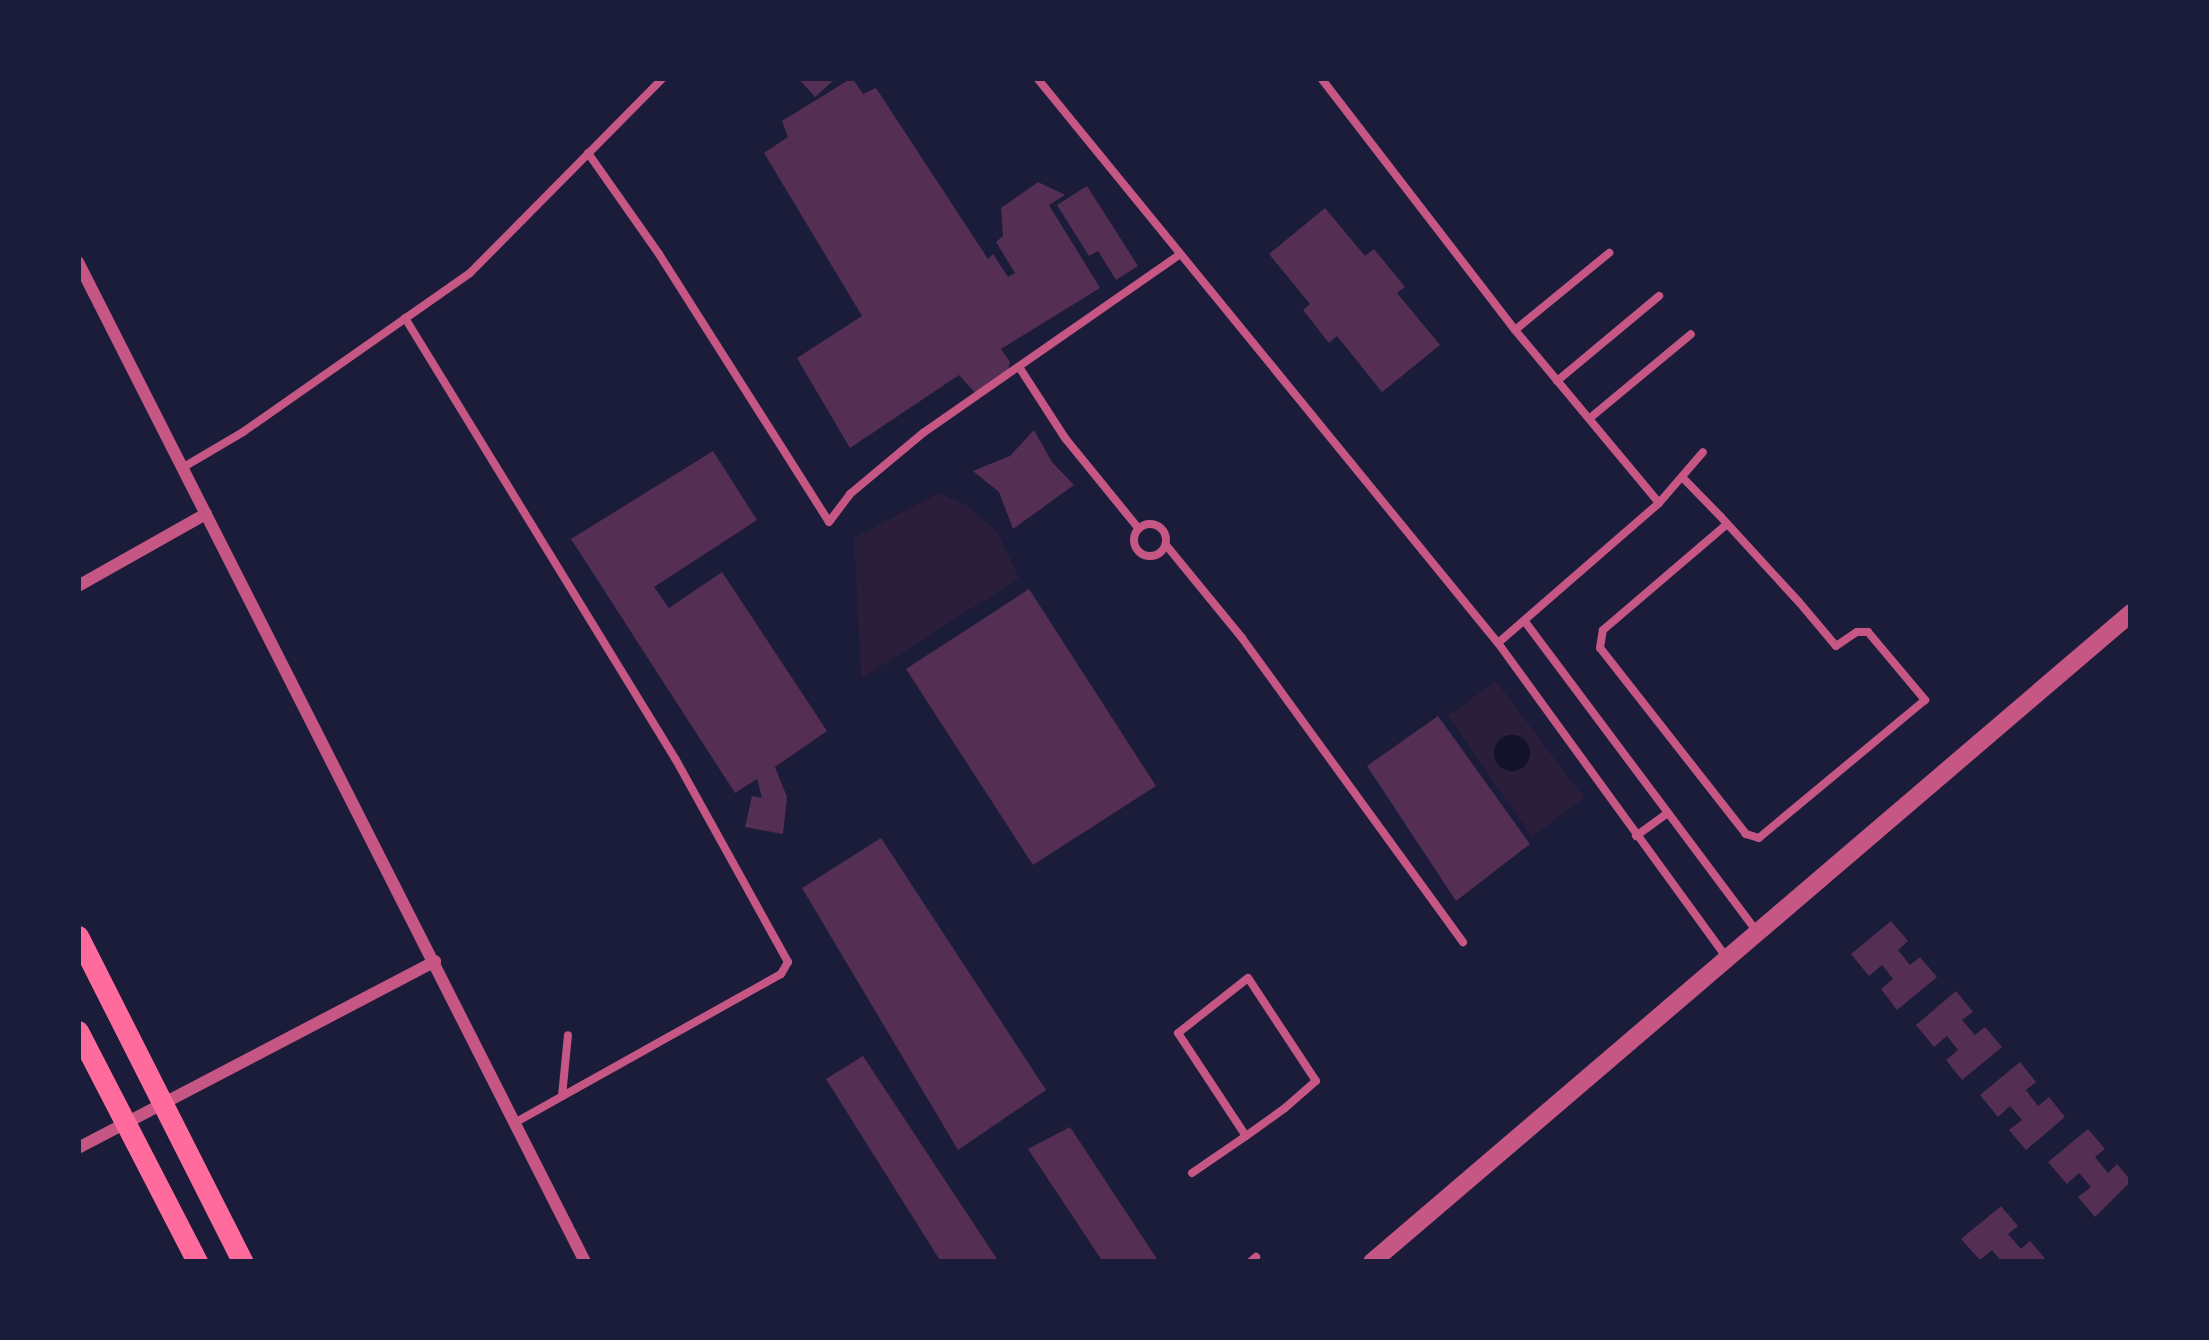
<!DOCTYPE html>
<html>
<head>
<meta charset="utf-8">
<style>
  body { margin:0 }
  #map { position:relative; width:2209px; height:1340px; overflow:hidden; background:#1b1b3a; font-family:"Open Sans",sans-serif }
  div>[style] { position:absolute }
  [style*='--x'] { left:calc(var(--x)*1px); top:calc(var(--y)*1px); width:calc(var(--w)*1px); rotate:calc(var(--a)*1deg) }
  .green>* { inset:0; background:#2a1e3b }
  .water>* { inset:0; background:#12122b }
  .round { border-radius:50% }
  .building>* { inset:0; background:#542f53 }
  .service>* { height:8px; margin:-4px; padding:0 4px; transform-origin:4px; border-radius:4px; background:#c65784 }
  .service>.ring { margin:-4px; padding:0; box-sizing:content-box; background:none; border:8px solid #c65784; border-radius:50% }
  .minor>* { height:12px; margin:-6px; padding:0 6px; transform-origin:6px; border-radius:6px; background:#c65784 }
  .tertiary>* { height:18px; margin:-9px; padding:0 9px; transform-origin:9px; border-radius:9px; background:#c65784 }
  .secondary>* { height:21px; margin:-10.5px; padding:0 10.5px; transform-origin:10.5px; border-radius:10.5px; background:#ff6b9d }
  span { translate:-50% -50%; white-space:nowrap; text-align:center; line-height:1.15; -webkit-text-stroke:12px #1b1b3a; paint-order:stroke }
  .frame { position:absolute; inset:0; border:81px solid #1b1b3a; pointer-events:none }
</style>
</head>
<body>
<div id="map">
  <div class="green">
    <div style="clip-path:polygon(939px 493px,968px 506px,998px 533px,1019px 578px,861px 679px,854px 538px)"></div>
    <div style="clip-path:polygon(1496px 681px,1584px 798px,1532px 837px,1448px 716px)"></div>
  </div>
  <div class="water">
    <div class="round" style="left:1494px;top:735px;width:36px;height:36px"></div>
  </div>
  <div class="building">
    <div style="clip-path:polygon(798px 78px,836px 78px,815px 97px)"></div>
    <div style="clip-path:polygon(852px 78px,863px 94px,876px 88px,988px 259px,993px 254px,1008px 277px,1015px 273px,996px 242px,1003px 236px,1001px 208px,1038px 182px,1065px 195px,1049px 205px,1100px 288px,1001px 349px,1010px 362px,1008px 372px,976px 394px,959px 375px,850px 448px,797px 358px,862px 316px,764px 153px,788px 137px,782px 121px)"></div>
    <div style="clip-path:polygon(1087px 186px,1138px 266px,1116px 280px,1098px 251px,1089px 256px,1057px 205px)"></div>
    <div style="clip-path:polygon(1325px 208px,1365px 256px,1374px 249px,1405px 287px,1397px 293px,1440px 345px,1382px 392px,1337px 336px,1329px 343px,1303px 310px,1310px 304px,1269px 254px)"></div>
    <div style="clip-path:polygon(1034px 430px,1052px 462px,1074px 485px,1013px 529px,999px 492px,973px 471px,1010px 456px)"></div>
    <div style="clip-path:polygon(713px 451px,757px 520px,654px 587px,669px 608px,722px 572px,827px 731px,775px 767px,787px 797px,783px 834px,745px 827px,752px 796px,762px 798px,757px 779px,735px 793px,571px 539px)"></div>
    <div style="clip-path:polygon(1029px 589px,1156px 786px,1033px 865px,906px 669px)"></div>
    <div style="clip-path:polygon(1438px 716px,1530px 844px,1456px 901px,1367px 766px)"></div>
    <div style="clip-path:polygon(881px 838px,1046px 1090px,958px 1150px,802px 888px)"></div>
    <div style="clip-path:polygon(1891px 921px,1908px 941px,1898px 950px,1910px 965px,1920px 957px,1937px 977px,1897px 1010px,1881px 989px,1893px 979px,1882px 965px,1869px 976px,1851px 954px)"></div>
    <div style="clip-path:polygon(1956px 991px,1973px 1012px,1962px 1020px,1975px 1035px,1985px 1027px,2002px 1047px,1962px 1080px,1946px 1060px,1958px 1050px,1947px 1036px,1934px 1047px,1916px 1025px)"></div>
    <div style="clip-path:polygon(863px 1056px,999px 1262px,941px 1262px,826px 1079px)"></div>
    <div style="clip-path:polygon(2020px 1062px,2036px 1082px,2026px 1090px,2038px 1106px,2049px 1097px,2065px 1117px,2026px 1150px,2009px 1130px,2022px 1120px,2010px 1106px,1998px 1117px,1980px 1095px)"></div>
    <div style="clip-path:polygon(1070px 1127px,1159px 1262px,1103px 1262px,1028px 1149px)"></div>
    <div style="clip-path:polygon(2088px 1129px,2105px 1149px,2095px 1157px,2108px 1173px,2117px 1164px,2131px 1181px,2095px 1217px,2078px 1197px,2091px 1187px,2079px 1173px,2067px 1184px,2048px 1162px)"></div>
    <div style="clip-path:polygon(2001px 1206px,2018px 1226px,2008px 1234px,2021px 1249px,2030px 1241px,2048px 1262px,2002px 1262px,1992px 1250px,1980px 1260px,1961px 1239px)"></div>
  </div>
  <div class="service">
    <div style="--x:1037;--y:78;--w:729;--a:50.79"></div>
    <div style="--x:1498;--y:643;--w:388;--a:54"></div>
    <div style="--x:1321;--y:78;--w:318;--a:52.4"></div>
    <div style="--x:1515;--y:330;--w:225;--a:50.2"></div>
    <div style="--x:588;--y:153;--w:123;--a:54.9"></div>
    <div style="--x:659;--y:254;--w:317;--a:57.6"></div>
    <div style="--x:829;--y:522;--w:35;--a:-53"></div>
    <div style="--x:850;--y:494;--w:95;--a:-39.9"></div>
    <div style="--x:923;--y:433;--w:310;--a:-34.8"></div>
    <div style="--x:405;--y:318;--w:518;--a:58.49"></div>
    <div style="--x:676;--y:760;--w:231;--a:61"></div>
    <div style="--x:788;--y:962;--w:14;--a:120"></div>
    <div style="--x:781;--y:974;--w:306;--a:150.8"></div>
    <div style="--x:1515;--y:330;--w:122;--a:-39.3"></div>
    <div style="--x:1021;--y:370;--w:81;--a:57.1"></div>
    <div style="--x:1065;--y:438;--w:117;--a:50.9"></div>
    <div style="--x:1557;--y:381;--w:133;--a:-39.8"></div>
    <div style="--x:1590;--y:418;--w:131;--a:-39.7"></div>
    <div style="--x:182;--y:468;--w:71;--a:-30.5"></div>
    <div style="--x:243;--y:432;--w:277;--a:-35"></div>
    <div style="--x:470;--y:273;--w:274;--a:-45.3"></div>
    <div style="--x:1683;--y:478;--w:54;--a:45.7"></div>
    <div style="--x:1721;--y:517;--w:115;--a:47.5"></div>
    <div style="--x:1799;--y:602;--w:57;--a:49.9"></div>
    <div style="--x:1836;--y:646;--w:25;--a:-34"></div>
    <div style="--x:1857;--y:632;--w:11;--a:0"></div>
    <div style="--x:1868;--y:632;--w:89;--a:50"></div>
    <div style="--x:1925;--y:700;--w:216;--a:140.3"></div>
    <div style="--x:1759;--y:838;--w:14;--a:-163"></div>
    <div style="--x:1746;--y:834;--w:236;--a:-128.1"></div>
    <div style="--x:1600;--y:648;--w:18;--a:-81"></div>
    <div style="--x:1603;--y:630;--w:163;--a:-40.5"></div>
    <div class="ring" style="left:1134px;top:524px;width:24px;height:24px"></div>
    <div style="--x:1166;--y:545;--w:120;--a:50.7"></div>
    <div style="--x:1242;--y:638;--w:376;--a:54"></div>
    <div style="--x:1526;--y:623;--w:386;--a:53.2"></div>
    <div style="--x:1498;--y:643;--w:213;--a:-41"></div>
    <div style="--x:1659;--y:503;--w:67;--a:-49.2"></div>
    <div style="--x:1636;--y:836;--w:37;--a:-36"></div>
    <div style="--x:562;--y:1096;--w:61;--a:-84.4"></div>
    <div style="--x:1192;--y:1173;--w:65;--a:-34.4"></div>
    <div style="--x:1246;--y:1136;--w:48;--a:-35.7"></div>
    <div style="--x:1285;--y:1108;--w:41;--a:-41.1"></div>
    <div style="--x:1316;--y:1081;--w:123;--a:-123.4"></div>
    <div style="--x:1248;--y:978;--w:89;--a:141.8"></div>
    <div style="--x:1178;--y:1033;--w:123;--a:56.6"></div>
    <div style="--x:1250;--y:1262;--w:8;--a:-40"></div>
  </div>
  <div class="minor">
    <div style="--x:78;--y:262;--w:1121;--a:63.11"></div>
    <div style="--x:78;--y:586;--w:147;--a:-29.4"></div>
    <div style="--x:78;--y:1148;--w:403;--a:-27.6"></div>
  </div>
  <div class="tertiary">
    <div style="--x:1372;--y:1262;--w:999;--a:-40.53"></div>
  </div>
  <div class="secondary">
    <div style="--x:78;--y:936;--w:365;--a:63.2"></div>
    <div style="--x:78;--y:1031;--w:260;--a:62.7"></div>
  </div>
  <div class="frame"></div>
</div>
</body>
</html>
